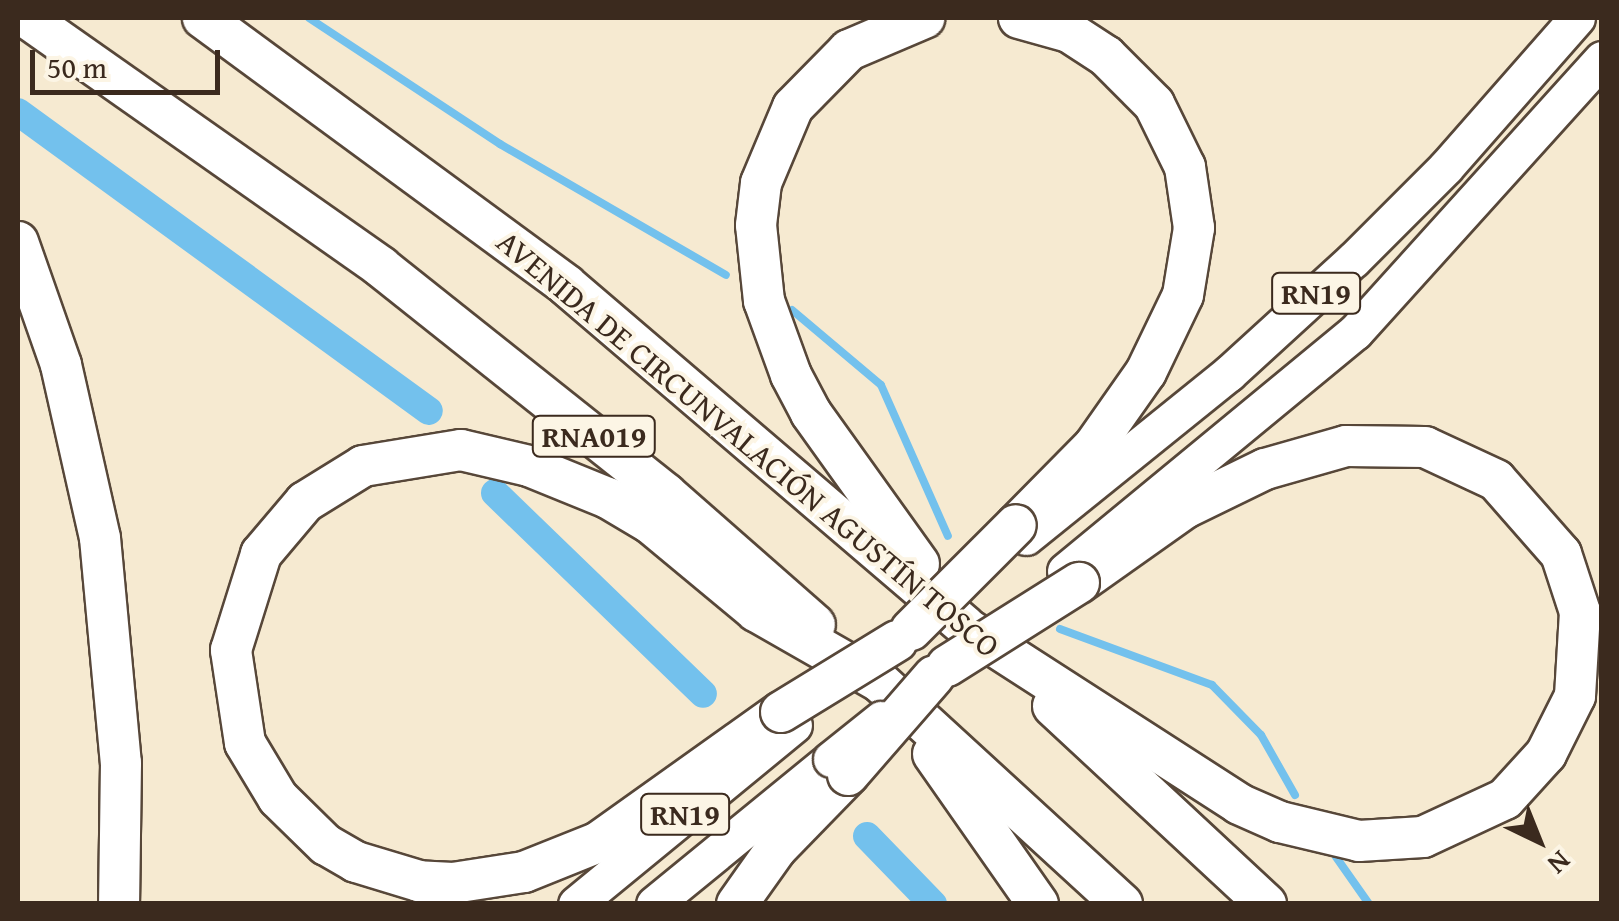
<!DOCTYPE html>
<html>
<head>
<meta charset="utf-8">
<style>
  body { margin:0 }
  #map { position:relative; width:1619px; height:921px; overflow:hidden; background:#f6ead1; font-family:"Gentium Book Plus",serif }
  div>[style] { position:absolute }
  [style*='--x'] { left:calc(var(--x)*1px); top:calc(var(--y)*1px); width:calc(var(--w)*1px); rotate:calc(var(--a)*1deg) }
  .stream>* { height:8px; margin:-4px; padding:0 4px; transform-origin:4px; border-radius:4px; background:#73c1ed }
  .canal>* { height:28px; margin:-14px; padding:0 14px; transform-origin:14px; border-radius:14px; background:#73c1ed }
  .roads { filter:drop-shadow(2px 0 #574739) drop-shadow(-2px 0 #574739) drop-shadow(0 2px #574739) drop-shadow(0 -2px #574739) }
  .primary>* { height:35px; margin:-17.5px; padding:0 17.5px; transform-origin:17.5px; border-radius:17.5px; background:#fff }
  .trunk>* { height:35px; margin:-17.5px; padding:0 17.5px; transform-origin:17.5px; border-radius:17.5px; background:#fff }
  .motorway>* { height:40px; margin:-20px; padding:0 20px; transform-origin:20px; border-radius:20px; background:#fff }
  .bridges { filter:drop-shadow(2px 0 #574739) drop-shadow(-2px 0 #574739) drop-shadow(0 2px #574739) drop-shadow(0 -2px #574739) }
  .trunk-bridge>* { height:35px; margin:-17.5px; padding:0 17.5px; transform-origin:17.5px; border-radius:17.5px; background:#fff }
  .motorway-bridge>* { height:40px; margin:-20px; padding:0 20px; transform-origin:20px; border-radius:20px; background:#fff }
  span { translate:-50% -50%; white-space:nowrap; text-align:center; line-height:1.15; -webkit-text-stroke:8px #fcf5e5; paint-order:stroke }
  .shield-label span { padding:2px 8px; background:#fcf5e5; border:2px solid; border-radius:8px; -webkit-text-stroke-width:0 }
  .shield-label { font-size:30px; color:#3b2a1e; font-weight:700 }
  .street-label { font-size:32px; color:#3b2a1e }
  .frame { position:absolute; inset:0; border:20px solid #3b2a1e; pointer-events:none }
  .north { position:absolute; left:1489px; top:791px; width:100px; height:100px; -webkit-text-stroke:8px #fcf5e5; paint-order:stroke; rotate:137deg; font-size:28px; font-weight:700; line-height:40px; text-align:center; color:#3b2a1e }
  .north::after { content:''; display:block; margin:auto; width:35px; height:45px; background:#3b2a1e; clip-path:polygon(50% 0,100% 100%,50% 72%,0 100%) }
  .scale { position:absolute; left:30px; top:50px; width:190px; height:45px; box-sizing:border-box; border:5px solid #3b2a1e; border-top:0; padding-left:12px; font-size:30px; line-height:35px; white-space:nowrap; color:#3b2a1e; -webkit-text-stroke:8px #fcf5e5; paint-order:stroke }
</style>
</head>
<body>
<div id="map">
  <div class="stream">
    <div style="--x:309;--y:18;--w:229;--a:33.4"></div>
    <div style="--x:500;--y:144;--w:261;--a:30.1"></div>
    <div style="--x:792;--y:310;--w:116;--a:40.1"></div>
    <div style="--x:881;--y:385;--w:165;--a:66.1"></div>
    <div style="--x:1060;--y:629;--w:162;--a:20.2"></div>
    <div style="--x:1212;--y:685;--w:70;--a:45.6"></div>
    <div style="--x:1261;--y:735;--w:69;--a:60.5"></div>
    <div style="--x:1336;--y:857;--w:57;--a:54.9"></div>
  </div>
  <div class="canal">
    <div style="--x:18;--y:112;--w:508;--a:36.04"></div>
    <div style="--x:495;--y:493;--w:289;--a:44"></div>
    <div style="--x:867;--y:836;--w:95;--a:45.9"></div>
  </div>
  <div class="roads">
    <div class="primary">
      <div style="--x:1026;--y:537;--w:260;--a:-38.9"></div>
      <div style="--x:1228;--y:374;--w:171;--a:-42.4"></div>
      <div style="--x:1354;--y:259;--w:129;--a:-45"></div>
      <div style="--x:1445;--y:168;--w:200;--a:-48.7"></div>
      <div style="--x:1065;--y:571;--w:376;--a:-39.5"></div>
      <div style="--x:1355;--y:332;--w:368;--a:-47.9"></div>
    </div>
    <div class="trunk">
      <div style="--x:576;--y:904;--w:282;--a:-39.4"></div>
      <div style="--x:654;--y:904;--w:229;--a:-39.3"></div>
    </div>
    <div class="motorway">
      <div style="--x:27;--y:18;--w:433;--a:35.1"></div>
      <div style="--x:381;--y:267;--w:364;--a:38.5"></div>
      <div style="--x:666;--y:494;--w:198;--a:41.3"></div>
      <div style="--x:203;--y:18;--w:451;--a:36.3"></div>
      <div style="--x:566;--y:285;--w:525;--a:40.52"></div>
      <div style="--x:18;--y:242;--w:130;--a:70.7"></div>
      <div style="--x:61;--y:365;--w:177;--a:77.3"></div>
      <div style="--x:100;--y:538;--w:226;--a:84.7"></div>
      <div style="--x:121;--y:763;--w:141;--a:90.8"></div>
      <div style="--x:1016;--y:525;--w:111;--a:-45.4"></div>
      <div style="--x:1094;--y:446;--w:90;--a:-54.9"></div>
      <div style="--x:1146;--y:372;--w:85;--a:-64.3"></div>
      <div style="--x:1183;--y:295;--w:68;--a:-80.7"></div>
      <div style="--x:1194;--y:228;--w:62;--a:-98.4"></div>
      <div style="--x:1185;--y:167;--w:70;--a:-116.2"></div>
      <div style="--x:1154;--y:104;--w:68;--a:-135"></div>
      <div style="--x:1106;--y:56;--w:44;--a:-147"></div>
      <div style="--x:1069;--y:32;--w:52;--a:-164.4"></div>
      <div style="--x:919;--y:564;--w:186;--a:-125.6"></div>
      <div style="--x:811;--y:413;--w:43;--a:-117.8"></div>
      <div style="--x:791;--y:375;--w:79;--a:-110"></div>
      <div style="--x:764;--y:301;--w:76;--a:-96"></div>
      <div style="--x:756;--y:225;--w:42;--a:-83.2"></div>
      <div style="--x:761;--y:183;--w:82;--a:-67.2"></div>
      <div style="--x:793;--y:107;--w:80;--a:-45.5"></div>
      <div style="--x:849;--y:50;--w:82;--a:-23.1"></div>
      <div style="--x:971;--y:631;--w:319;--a:32.8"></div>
      <div style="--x:1239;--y:804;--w:45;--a:23.7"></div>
      <div style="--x:1280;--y:822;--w:81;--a:13.5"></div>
      <div style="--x:1359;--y:841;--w:64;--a:-3.6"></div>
      <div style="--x:1423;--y:837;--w:90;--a:-24.9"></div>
      <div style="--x:1505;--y:799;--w:61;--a:-47.7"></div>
      <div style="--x:1546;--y:754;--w:65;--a:-63.4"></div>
      <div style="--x:1575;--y:696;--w:84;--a:-86.6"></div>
      <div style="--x:1580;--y:612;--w:61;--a:-108.1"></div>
      <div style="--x:1561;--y:554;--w:98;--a:-131.3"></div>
      <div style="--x:1496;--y:480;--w:78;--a:-155.1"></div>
      <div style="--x:1425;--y:447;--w:79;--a:-179.3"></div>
      <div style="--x:1346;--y:446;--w:84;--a:164.1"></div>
      <div style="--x:1265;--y:469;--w:89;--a:154"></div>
      <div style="--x:1185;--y:508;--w:130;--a:144.7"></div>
      <div style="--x:881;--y:683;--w:327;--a:42.5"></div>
      <div style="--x:1053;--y:706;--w:291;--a:42.9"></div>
      <div style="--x:781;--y:712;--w:224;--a:144.5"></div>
      <div style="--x:599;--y:842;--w:81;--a:158.2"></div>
      <div style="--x:524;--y:872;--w:72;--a:171.2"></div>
      <div style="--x:453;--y:883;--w:34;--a:-177"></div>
      <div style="--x:419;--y:881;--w:66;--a:-163.2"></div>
      <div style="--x:356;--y:862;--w:34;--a:-150"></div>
      <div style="--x:326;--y:845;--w:67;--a:-135.6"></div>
      <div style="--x:278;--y:798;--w:64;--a:-121"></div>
      <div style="--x:245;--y:743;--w:94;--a:-98.6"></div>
      <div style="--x:231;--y:650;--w:101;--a:-72.6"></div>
      <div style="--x:261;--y:554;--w:68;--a:-49.8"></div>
      <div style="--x:305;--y:502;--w:68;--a:-31.8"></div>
      <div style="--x:363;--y:466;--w:99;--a:-9.3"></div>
      <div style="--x:461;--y:450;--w:70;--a:13.2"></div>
      <div style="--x:529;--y:466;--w:85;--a:22.1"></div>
      <div style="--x:608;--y:498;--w:49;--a:30.8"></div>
      <div style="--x:650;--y:523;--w:138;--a:39.7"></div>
      <div style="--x:756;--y:611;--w:141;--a:29.8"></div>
      <div style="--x:933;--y:754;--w:183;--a:55"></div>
      <div style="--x:737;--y:904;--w:67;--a:-54.7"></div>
      <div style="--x:776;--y:849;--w:103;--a:-45.8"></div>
    </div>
  </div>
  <div class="bridges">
    <div class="trunk-bridge">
      <div style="--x:831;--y:759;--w:64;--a:-38.7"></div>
    </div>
    <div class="motorway-bridge">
      <div style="--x:911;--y:630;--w:148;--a:-45"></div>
      <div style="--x:947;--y:666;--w:156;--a:-32.2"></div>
      <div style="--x:781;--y:712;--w:136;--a:-31.5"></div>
      <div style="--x:848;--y:775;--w:131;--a:-49"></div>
    </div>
  </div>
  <div class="shield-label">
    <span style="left:1316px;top:293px">RN19</span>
    <span style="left:594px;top:436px">RNA019</span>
    <span style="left:685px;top:814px">RN19</span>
  </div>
  <div class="street-label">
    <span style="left:748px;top:444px;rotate:40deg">AVENIDA DE CIRCUNVALACIÓN AGUSTÍN TOSCO</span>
  </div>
  <div class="frame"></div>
  <div class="north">N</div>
  <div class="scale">50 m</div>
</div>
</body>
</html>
